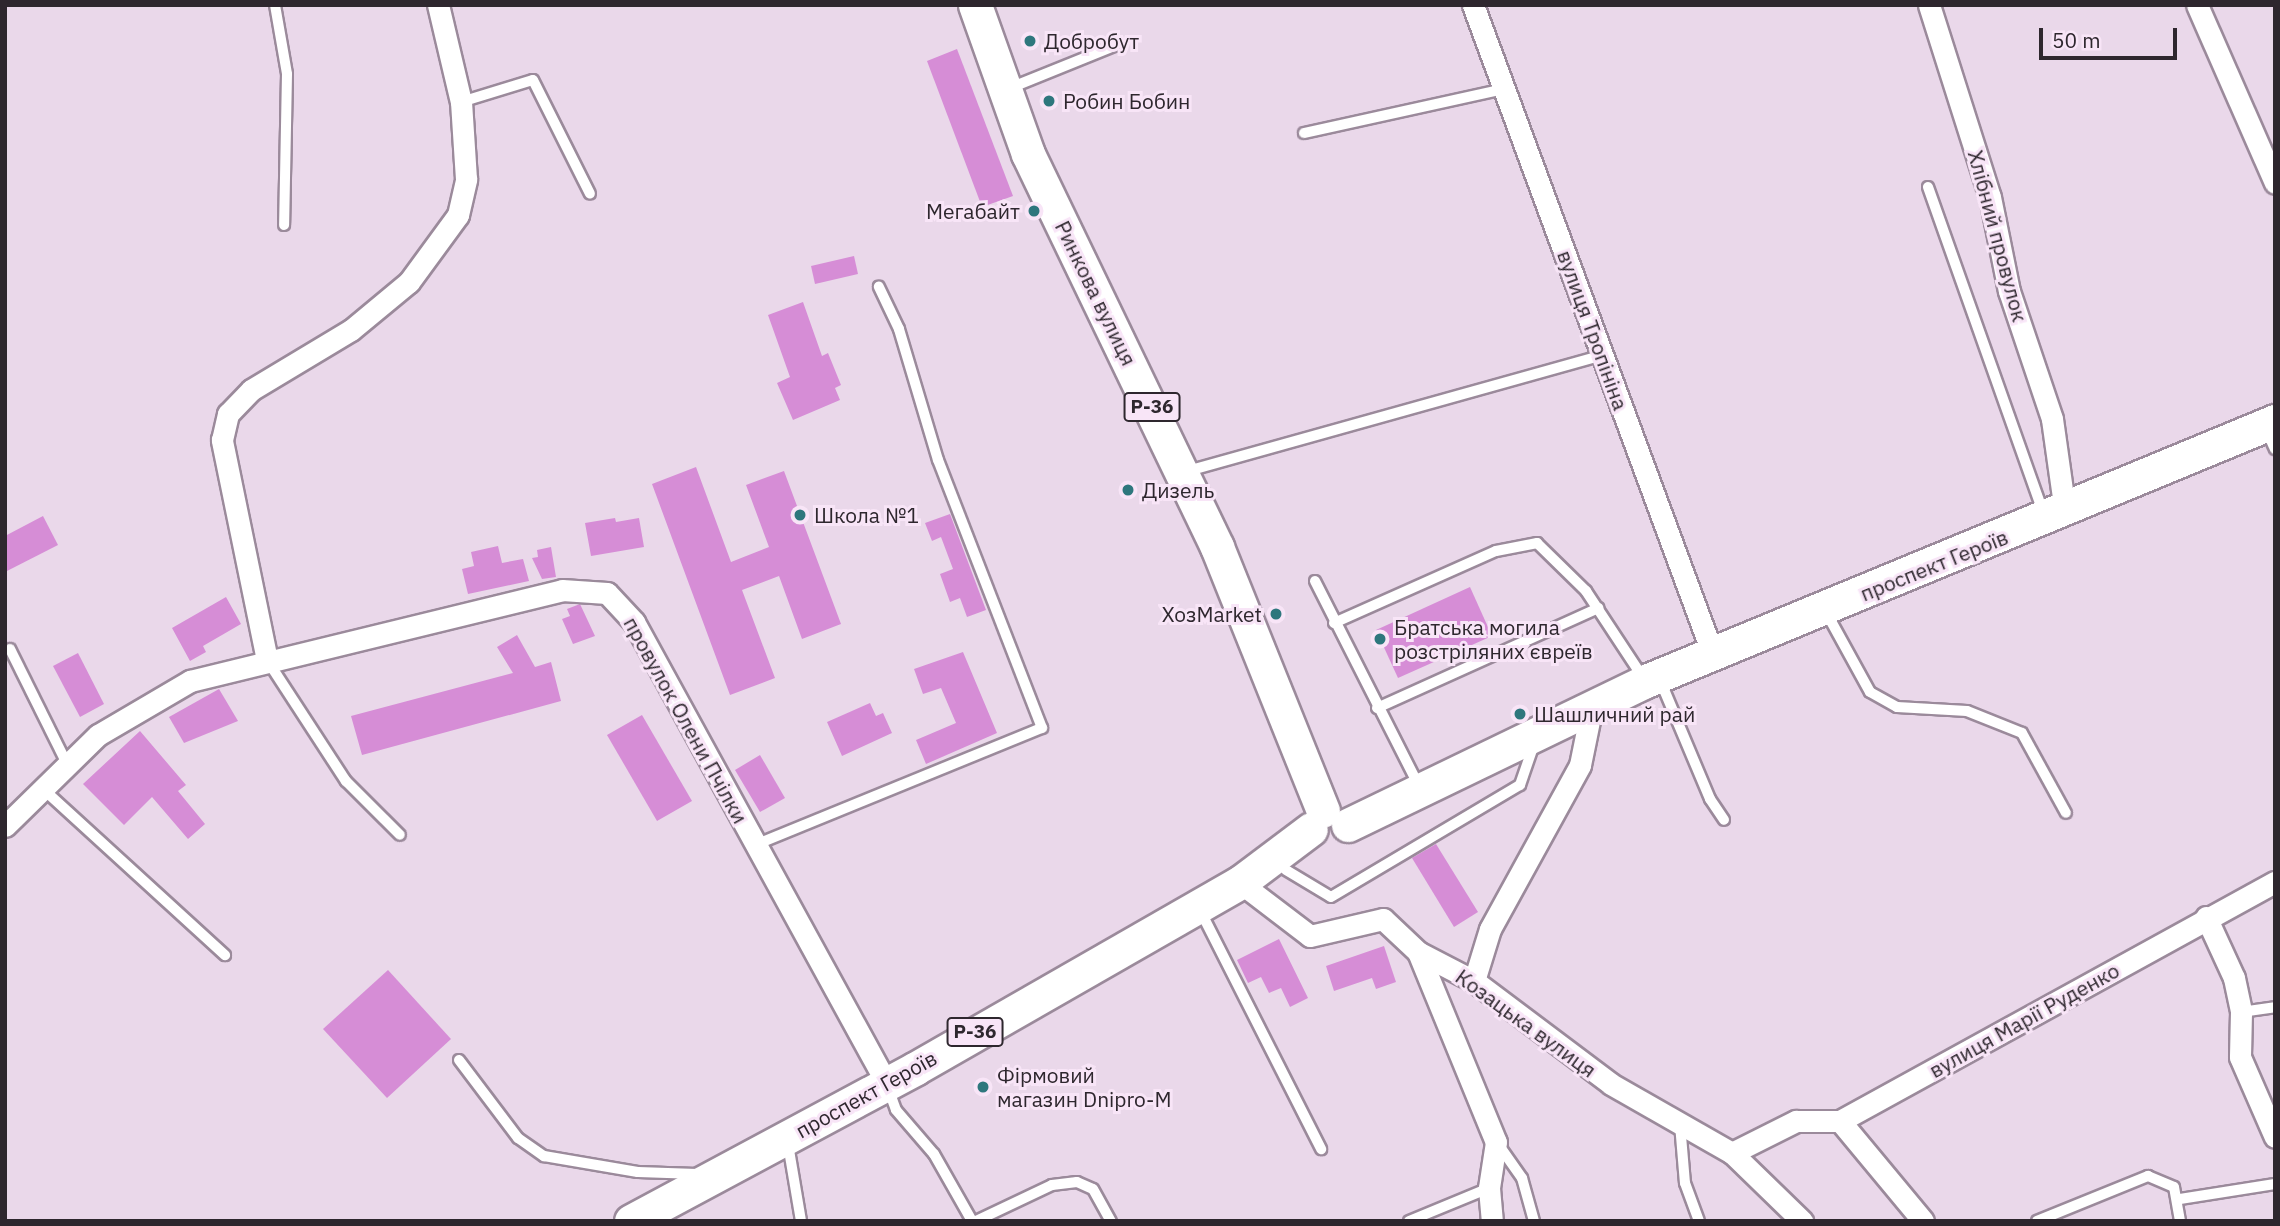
<!DOCTYPE html>
<html>
<head>
<meta charset="utf-8">
<style>
  body { margin:0 }
  #map { position:relative; width:2280px; height:1226px; overflow:hidden; background:#ead8ea; font-family:"IBM Plex Sans",sans-serif }
  div>[style] { position:absolute }
  [style*='--x'] { left:calc(var(--x)*1px); top:calc(var(--y)*1px); width:calc(var(--w)*1px); rotate:calc(var(--a)*1deg) }
  .building>* { inset:0; background:#d68dd6 }
  .roads { filter:drop-shadow(2px 0 #9b8a9b) drop-shadow(-2px 0 #9b8a9b) drop-shadow(0 2px #9b8a9b) drop-shadow(0 -2px #9b8a9b) }
  .lane>* { height:10px; margin:-5px; padding:0 5px; transform-origin:5px; border-radius:5px; background:#fff }
  .street>* { height:21px; margin:-10.5px; padding:0 10.5px; transform-origin:10.5px; border-radius:10.5px; background:#fff }
  .primary>* { height:33px; margin:-16.5px; padding:0 16.5px; transform-origin:16.5px; border-radius:16.5px; background:#fff }
  .dots>* { width:19px; height:19px; translate:-50% -50%; box-sizing:border-box; border:4px solid #f8e5f7; border-radius:50% }
  span { translate:-50% -50%; white-space:nowrap; text-align:center; line-height:1.15; -webkit-text-stroke:6px #f8e5f7; paint-order:stroke }
  .shield-label span { padding:2px 5px; background:#f8e5f7; border:2px solid; border-radius:5px; -webkit-text-stroke-width:0 }
  .shield-label { font-size:19px; color:#2e272e; font-weight:700 }
  .poi-label { font-size:21px; color:#2e272e }
  .left { translate:0 -50%; text-align:left }
  .right { translate:-100% -50%; text-align:right }
  .street-label { font-size:21px; color:#2e272e }
  .frame { position:absolute; inset:0; border:7px solid #2e272e; pointer-events:none }
  .scale { position:absolute; left:2039px; top:28px; width:138px; height:32px; box-sizing:border-box; border:4px solid #2e272e; border-top:0; padding-left:9px; font-size:21px; line-height:24px; white-space:nowrap; color:#2e272e; -webkit-text-stroke:5px #f8e5f7; paint-order:stroke }
</style>
</head>
<body>
<div id="map">
  <div class="building">
    <div style="clip-path:polygon(957px 49px,1013px 196px,982px 207px,927px 61px)"></div>
    <div style="clip-path:polygon(854px 256px,858px 274px,815px 284px,811px 266px)"></div>
    <div style="clip-path:polygon(803px 302px,822px 356px,828px 353px,841px 385px,835px 388px,840px 400px,793px 420px,777px 383px,790px 377px,768px 315px)"></div>
    <div style="clip-path:polygon(696px 467px,731px 562px,769px 547px,746px 485px,784px 471px,841px 624px,802px 639px,779px 576px,742px 590px,775px 678px,730px 695px,652px 484px)"></div>
    <div style="clip-path:polygon(950px 514px,986px 610px,967px 617px,960px 598px,950px 602px,940px 574px,953px 569px,941px 537px,932px 541px,925px 523px)"></div>
    <div style="clip-path:polygon(43px 516px,58px 545px,5px 572px,5px 536px)"></div>
    <div style="clip-path:polygon(615px 518px,616px 522px,639px 518px,644px 547px,591px 556px,585px 523px)"></div>
    <div style="clip-path:polygon(498px 546px,502px 563px,523px 559px,529px 581px,468px 594px,462px 569px,474px 566px,471px 552px)"></div>
    <div style="clip-path:polygon(551px 547px,556px 577px,542px 579px,532px 558px,538px 557px,537px 550px)"></div>
    <div style="clip-path:polygon(1470px 587px,1492px 636px,1398px 678px,1376px 630px)"></div>
    <div style="clip-path:polygon(226px 597px,241px 624px,203px 646px,206px 652px,190px 661px,172px 628px)"></div>
    <div style="clip-path:polygon(580px 604px,595px 636px,573px 644px,562px 619px,570px 616px,567px 609px)"></div>
    <div style="clip-path:polygon(517px 635px,535px 667px,551px 662px,561px 701px,362px 755px,351px 716px,513px 673px,497px 647px)"></div>
    <div style="clip-path:polygon(963px 652px,997px 733px,926px 764px,916px 740px,956px 723px,941px 688px,923px 694px,914px 669px)"></div>
    <div style="clip-path:polygon(78px 653px,104px 704px,80px 717px,53px 666px)"></div>
    <div style="clip-path:polygon(219px 689px,238px 721px,184px 743px,169px 717px)"></div>
    <div style="clip-path:polygon(870px 703px,876px 716px,883px 713px,892px 733px,842px 756px,827px 722px)"></div>
    <div style="clip-path:polygon(642px 715px,692px 801px,657px 821px,607px 735px)"></div>
    <div style="clip-path:polygon(140px 731px,186px 785px,178px 791px,205px 824px,188px 839px,152px 797px,124px 825px,83px 784px)"></div>
    <div style="clip-path:polygon(760px 755px,785px 798px,760px 812px,735px 770px)"></div>
    <div style="clip-path:polygon(1436px 844px,1478px 912px,1454px 927px,1412px 858px)"></div>
    <div style="clip-path:polygon(1279px 939px,1308px 998px,1290px 1007px,1281px 988px,1269px 993px,1261px 977px,1248px 983px,1237px 960px)"></div>
    <div style="clip-path:polygon(1384px 946px,1396px 982px,1376px 989px,1372px 978px,1334px 991px,1326px 966px)"></div>
    <div style="clip-path:polygon(388px 970px,451px 1039px,387px 1098px,323px 1029px)"></div>
  </div>
  <div class="roads">
    <div class="lane">
      <div style="--x:275;--y:5;--w:70;--a:80.1"></div>
      <div style="--x:287;--y:74;--w:151;--a:91.1"></div>
      <div style="--x:1010;--y:88;--w:112;--a:-22"></div>
      <div style="--x:461;--y:102;--w:75;--a:-17"></div>
      <div style="--x:533;--y:80;--w:127;--a:63.4"></div>
      <div style="--x:1304;--y:133;--w:205;--a:-12.4"></div>
      <div style="--x:1928;--y:187;--w:347;--a:70.5"></div>
      <div style="--x:2266;--y:429;--w:22;--a:66"></div>
      <div style="--x:1184;--y:472;--w:434;--a:-15.6"></div>
      <div style="--x:1315;--y:581;--w:232;--a:63.1"></div>
      <div style="--x:1826;--y:612;--w:91;--a:61.2"></div>
      <div style="--x:1870;--y:692;--w:31;--a:29"></div>
      <div style="--x:1897;--y:707;--w:70;--a:3.3"></div>
      <div style="--x:1967;--y:711;--w:59;--a:21.8"></div>
      <div style="--x:2022;--y:733;--w:91;--a:61.2"></div>
      <div style="--x:1334;--y:623;--w:177;--a:-24"></div>
      <div style="--x:1496;--y:551;--w:42;--a:-11"></div>
      <div style="--x:1537;--y:543;--w:69;--a:44.4"></div>
      <div style="--x:1586;--y:591;--w:105;--a:56.6"></div>
      <div style="--x:10;--y:649;--w:128;--a:63.6"></div>
      <div style="--x:267;--y:660;--w:145;--a:56.9"></div>
      <div style="--x:346;--y:781;--w:76;--a:45"></div>
      <div style="--x:1660;--y:680;--w:129;--a:67.2"></div>
      <div style="--x:1710;--y:799;--w:25;--a:56"></div>
      <div style="--x:1377;--y:708;--w:243;--a:-24.3"></div>
      <div style="--x:42;--y:788;--w:248;--a:42.4"></div>
      <div style="--x:755;--y:845;--w:310;--a:-22.2"></div>
      <div style="--x:1042;--y:728;--w:287;--a:-111.2"></div>
      <div style="--x:938;--y:460;--w:137;--a:-106.6"></div>
      <div style="--x:899;--y:329;--w:47;--a:-115.5"></div>
      <div style="--x:1286;--y:870;--w:52;--a:31"></div>
      <div style="--x:1331;--y:897;--w:220;--a:-30.7"></div>
      <div style="--x:1520;--y:785;--w:43;--a:-71.1"></div>
      <div style="--x:1205;--y:920;--w:257;--a:63.1"></div>
      <div style="--x:2241;--y:1012;--w:34;--a:-8"></div>
      <div style="--x:459;--y:1060;--w:98;--a:52.9"></div>
      <div style="--x:518;--y:1138;--w:32;--a:35"></div>
      <div style="--x:544;--y:1156;--w:95;--a:9.7"></div>
      <div style="--x:638;--y:1172;--w:59;--a:1.9"></div>
      <div style="--x:888;--y:1088;--w:23;--a:70"></div>
      <div style="--x:896;--y:1110;--w:58;--a:49.2"></div>
      <div style="--x:934;--y:1154;--w:77;--a:60.4"></div>
      <div style="--x:1680;--y:1124;--w:59;--a:85.2"></div>
      <div style="--x:1685;--y:1183;--w:40;--a:69.8"></div>
      <div style="--x:1498;--y:1144;--w:42;--a:54.8"></div>
      <div style="--x:1522;--y:1178;--w:45;--a:74.4"></div>
      <div style="--x:789;--y:1150;--w:72;--a:80.4"></div>
      <div style="--x:2180;--y:1199;--w:96;--a:-9"></div>
      <div style="--x:976;--y:1221;--w:84;--a:-25.3"></div>
      <div style="--x:1052;--y:1185;--w:25;--a:-7"></div>
      <div style="--x:1077;--y:1182;--w:17;--a:24"></div>
      <div style="--x:1093;--y:1189;--w:37;--a:61"></div>
      <div style="--x:1409;--y:1221;--w:87;--a:-22.4"></div>
      <div style="--x:2037;--y:1221;--w:120;--a:-22.1"></div>
      <div style="--x:2148;--y:1176;--w:28;--a:23"></div>
      <div style="--x:2174;--y:1187;--w:35;--a:80"></div>
    </div>
    <div class="street">
      <div style="--x:1473;--y:5;--w:693;--a:69.73"></div>
      <div style="--x:1929;--y:5;--w:201;--a:72.4"></div>
      <div style="--x:1990;--y:197;--w:96;--a:78.6"></div>
      <div style="--x:2009;--y:291;--w:135;--a:71.4"></div>
      <div style="--x:2052;--y:419;--w:93;--a:82"></div>
      <div style="--x:2197;--y:5;--w:194;--a:66.3"></div>
      <div style="--x:267;--y:660;--w:225;--a:-101.6"></div>
      <div style="--x:222;--y:440;--w:27;--a:-77"></div>
      <div style="--x:228;--y:414;--w:33;--a:-46"></div>
      <div style="--x:251;--y:390;--w:117;--a:-31"></div>
      <div style="--x:351;--y:330;--w:75;--a:-39.6"></div>
      <div style="--x:409;--y:282;--w:83;--a:-53.8"></div>
      <div style="--x:458;--y:215;--w:37;--a:-77"></div>
      <div style="--x:466;--y:179;--w:77;--a:-93.7"></div>
      <div style="--x:461;--y:102;--w:100;--a:-103.3"></div>
      <div style="--x:5;--y:826;--w:130;--a:-44.4"></div>
      <div style="--x:98;--y:735;--w:107;--a:-30.4"></div>
      <div style="--x:190;--y:681;--w:383;--a:-13.7"></div>
      <div style="--x:562;--y:590;--w:45;--a:3.8"></div>
      <div style="--x:607;--y:593;--w:40;--a:47"></div>
      <div style="--x:634;--y:622;--w:527;--a:61.29"></div>
      <div style="--x:1251;--y:891;--w:74;--a:37.3"></div>
      <div style="--x:1310;--y:936;--w:75;--a:-13.1"></div>
      <div style="--x:1383;--y:919;--w:48;--a:43.3"></div>
      <div style="--x:1418;--y:952;--w:63;--a:27.4"></div>
      <div style="--x:1474;--y:981;--w:171;--a:36.9"></div>
      <div style="--x:1611;--y:1084;--w:139;--a:29.7"></div>
      <div style="--x:1732;--y:1153;--w:98;--a:44.2"></div>
      <div style="--x:2206;--y:917;--w:67;--a:65.3"></div>
      <div style="--x:2234;--y:978;--w:35;--a:78"></div>
      <div style="--x:2241;--y:1012;--w:45;--a:91.3"></div>
      <div style="--x:2240;--y:1057;--w:87;--a:66.4"></div>
      <div style="--x:1418;--y:952;--w:205;--a:67.7"></div>
      <div style="--x:1496;--y:1142;--w:47;--a:98.7"></div>
      <div style="--x:1489;--y:1188;--w:33;--a:85"></div>
      <div style="--x:1474;--y:981;--w:54;--a:-72.9"></div>
      <div style="--x:1490;--y:929;--w:187;--a:-61.2"></div>
      <div style="--x:1580;--y:765;--w:60;--a:-78.5"></div>
      <div style="--x:1840;--y:1121;--w:496;--a:-28.8"></div>
      <div style="--x:1732;--y:1153;--w:72;--a:-26.6"></div>
      <div style="--x:1796;--y:1121;--w:44;--a:0"></div>
      <div style="--x:1840;--y:1121;--w:130;--a:50.3"></div>
    </div>
    <div class="primary">
      <div style="--x:975;--y:5;--w:158;--a:70.4"></div>
      <div style="--x:1028;--y:154;--w:436;--a:64.3"></div>
      <div style="--x:1217;--y:547;--w:284;--a:68.1"></div>
      <div style="--x:1348;--y:825;--w:331;--a:-25.8"></div>
      <div style="--x:1646;--y:681;--w:681;--a:-22.46"></div>
      <div style="--x:631;--y:1221;--w:323;--a:-28.2"></div>
      <div style="--x:916;--y:1068;--w:376;--a:-29.8"></div>
      <div style="--x:1242;--y:881;--w:86;--a:-37"></div>
    </div>
  </div>
  <div class="dots">
    <div style="left:1030px;top:41px;background:#2e777d"></div>
    <div style="left:1049px;top:101px;background:#2e777d"></div>
    <div style="left:1034px;top:211px;background:#2e777d"></div>
    <div style="left:1128px;top:490px;background:#2e777d"></div>
    <div style="left:800px;top:515px;background:#2e777d"></div>
    <div style="left:1276px;top:614px;background:#2e777d"></div>
    <div style="left:1380px;top:639px;background:#2e777d"></div>
    <div style="left:1520px;top:714px;background:#2e777d"></div>
    <div style="left:983px;top:1087px;background:#2e777d"></div>
  </div>
  <div class="shield-label">
    <span style="left:1152px;top:407px">Р-36</span>
    <span style="left:975px;top:1032px">Р-36</span>
  </div>
  <div class="poi-label">
    <span class="left" style="left:1044px;top:41px">Добробут</span>
    <span class="left" style="left:1063px;top:101px">Робин Бобин</span>
    <span class="right" style="left:1020px;top:211px">Мегабайт</span>
    <span class="left" style="left:1142px;top:490px">Дизель</span>
    <span class="left" style="left:814px;top:515px">Школа №1</span>
    <span class="right" style="left:1262px;top:614px">ХозMarket</span>
    <span class="left" style="left:1394px;top:639px">Братська могила<br>розстріляних євреїв</span>
    <span class="left" style="left:1534px;top:714px">Шашличний рай</span>
    <span class="left" style="left:997px;top:1087px">Фірмовий<br>магазин Dnipro-M</span>
  </div>
  <div class="street-label">
    <span style="left:1998px;top:236px;rotate:75deg">Хлібний провулок</span>
    <span style="left:1096px;top:293px;rotate:64deg">Ринкова вулиця</span>
    <span style="left:1593px;top:330px;rotate:70deg">вулиця Тропініна</span>
    <span style="left:1934px;top:565px;rotate:-22deg">проспект Героїв</span>
    <span style="left:686px;top:720px;rotate:61deg">провулок Олени Пчілки</span>
    <span style="left:2024px;top:1020px;rotate:-29deg">вулиця Марії Руденко</span>
    <span style="left:1526px;top:1023px;rotate:36deg">Козацька вулиця</span>
    <span style="left:866px;top:1094px;rotate:-29deg">проспект Героїв</span>
  </div>
  <div class="frame"></div>
  <div class="scale">50 m</div>
</div>
</body>
</html>
